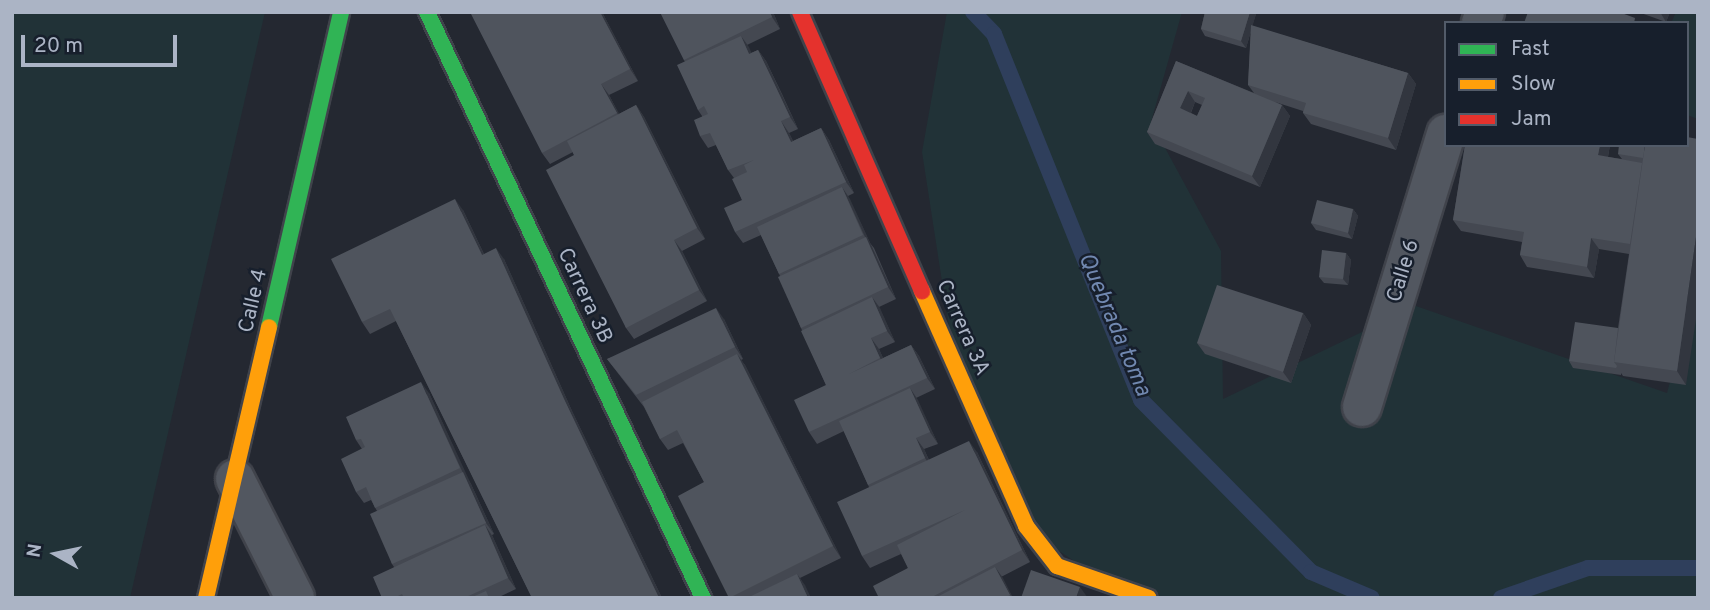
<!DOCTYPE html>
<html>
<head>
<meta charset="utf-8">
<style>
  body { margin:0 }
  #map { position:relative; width:1710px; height:610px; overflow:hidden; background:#242831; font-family:Overpass,sans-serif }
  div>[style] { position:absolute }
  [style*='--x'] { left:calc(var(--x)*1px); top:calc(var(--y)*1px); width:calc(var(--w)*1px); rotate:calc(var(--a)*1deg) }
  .green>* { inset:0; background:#213237 }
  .stream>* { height:16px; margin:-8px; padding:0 8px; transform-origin:8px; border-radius:8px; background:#2f3f5c }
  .roads { filter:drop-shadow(2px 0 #40434b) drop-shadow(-2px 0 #40434b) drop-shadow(0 2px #40434b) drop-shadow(0 -2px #40434b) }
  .street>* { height:38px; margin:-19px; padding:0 19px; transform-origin:19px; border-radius:19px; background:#525760 }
  .fast>* { height:16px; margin:-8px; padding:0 8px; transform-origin:8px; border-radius:8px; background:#30b455 }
  .slow>* { height:16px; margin:-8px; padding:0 8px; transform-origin:8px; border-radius:8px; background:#ff9f0a }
  .jam>* { height:16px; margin:-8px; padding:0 8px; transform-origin:8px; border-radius:8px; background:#e5322d }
  .wall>* { inset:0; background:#444851 }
  .shaded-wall>* { inset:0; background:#32363f }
  .building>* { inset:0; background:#4f545d }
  span { translate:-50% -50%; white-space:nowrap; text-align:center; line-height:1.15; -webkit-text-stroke:5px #171f2c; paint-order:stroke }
  .street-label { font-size:21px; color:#abb4c5 }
  .water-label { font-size:23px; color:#7188b0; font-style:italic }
  .frame { position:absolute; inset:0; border:14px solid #abb4c5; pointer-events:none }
  .legend { position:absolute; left:1444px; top:21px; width:245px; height:126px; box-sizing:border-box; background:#171f2c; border:2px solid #525b69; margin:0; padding:9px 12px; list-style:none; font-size:21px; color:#abb4c5 }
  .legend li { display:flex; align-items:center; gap:14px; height:35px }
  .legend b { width:35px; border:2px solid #525b69 }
  .north { position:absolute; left:21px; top:519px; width:70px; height:70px; -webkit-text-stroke:5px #171f2c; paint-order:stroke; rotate:279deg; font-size:19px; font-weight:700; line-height:28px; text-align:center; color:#abb4c5 }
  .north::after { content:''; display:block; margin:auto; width:24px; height:32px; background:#abb4c5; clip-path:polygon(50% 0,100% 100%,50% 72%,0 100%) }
  .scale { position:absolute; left:21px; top:35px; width:156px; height:32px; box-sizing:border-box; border:4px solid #abb4c5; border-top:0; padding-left:9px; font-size:21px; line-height:24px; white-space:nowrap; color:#abb4c5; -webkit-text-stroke:5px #171f2c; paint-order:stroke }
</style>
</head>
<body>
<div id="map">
  <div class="green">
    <div style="clip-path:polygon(12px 12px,265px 12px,130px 598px,12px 598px)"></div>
    <div style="clip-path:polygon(947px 12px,1182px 12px,1151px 122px,1221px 251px,1223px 399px,1416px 306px,1667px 393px,1698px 277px,1698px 598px,1129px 598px,1043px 540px,960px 398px,922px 152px)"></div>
    <div style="clip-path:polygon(1676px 12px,1698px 12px,1698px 119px,1687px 115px,1687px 23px,1671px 23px)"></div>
  </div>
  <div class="stream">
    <div style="--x:973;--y:12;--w:30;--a:46"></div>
    <div style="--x:994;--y:34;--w:394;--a:68.1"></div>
    <div style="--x:1141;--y:400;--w:242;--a:45.3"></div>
    <div style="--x:1311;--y:572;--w:66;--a:23.1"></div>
    <div style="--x:1501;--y:598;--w:92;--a:-19"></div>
    <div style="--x:1588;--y:568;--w:110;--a:0"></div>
  </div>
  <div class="roads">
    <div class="street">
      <div style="--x:1481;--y:23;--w:12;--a:-70"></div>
      <div style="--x:1362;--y:407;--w:286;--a:-72.9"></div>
      <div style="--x:235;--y:479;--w:133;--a:63.2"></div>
    </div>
    <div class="fast">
      <div style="--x:427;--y:12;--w:648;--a:64.78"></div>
      <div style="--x:269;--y:327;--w:323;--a:-77.1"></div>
    </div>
    <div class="slow">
      <div style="--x:922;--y:291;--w:257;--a:66.1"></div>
      <div style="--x:1026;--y:526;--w:51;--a:52.2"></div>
      <div style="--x:1057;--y:566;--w:97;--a:19.2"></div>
      <div style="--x:206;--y:598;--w:278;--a:-76.9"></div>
    </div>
    <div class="jam">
      <div style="--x:800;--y:12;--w:305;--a:66.4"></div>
    </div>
  </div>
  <div class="wall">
    <div style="clip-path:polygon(602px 12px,638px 81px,609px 95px,619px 114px,636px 105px,644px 117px,705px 239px,682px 251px,707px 301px,634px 339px,626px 328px,574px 155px,573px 152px,550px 164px,542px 153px)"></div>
    <div style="clip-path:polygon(660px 12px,773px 12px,780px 29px,747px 45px,751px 53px,758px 50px,766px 61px,782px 94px,798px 129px,789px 133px,793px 141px,821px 128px,829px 140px,854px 193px,848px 196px,870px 243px,874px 248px,896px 299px,879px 307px,895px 342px,879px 349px,883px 358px,911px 345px,919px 356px,935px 389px,916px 398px,938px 444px,924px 449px,929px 460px,977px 452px,1030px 562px,1001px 577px,1013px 598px,879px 598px,908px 568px,901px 554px,870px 568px,862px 556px,869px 487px,844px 431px,817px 444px,809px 432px,826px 385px,801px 328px,780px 276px,761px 235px,743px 243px,735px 232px,742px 200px,734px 178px,728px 170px,716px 145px,708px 148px,700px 136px,702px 116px,698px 110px,685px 62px)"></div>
    <div style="clip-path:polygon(evenodd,1205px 12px,1255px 12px,1256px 14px,1252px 26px,1408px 73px,1416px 84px,1396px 150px,1311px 124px,1303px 113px,1303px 111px,1275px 102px,1282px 105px,1290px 116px,1260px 187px,1155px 144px,1147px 132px,1176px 61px,1254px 93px,1248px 85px,1251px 31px,1246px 48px,1205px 36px,1201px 29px,1205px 12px,1195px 102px,1202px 105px,1197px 116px,1191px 113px,1195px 102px)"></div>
    <div style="clip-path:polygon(1638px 12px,1670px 12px,1666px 22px)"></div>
    <div style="clip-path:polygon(1465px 145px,1610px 145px,1608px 157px,1622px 159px,1618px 154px,1687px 145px,1686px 385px,1623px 376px,1621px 373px,1621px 375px,1573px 368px,1569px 361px,1618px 328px,1629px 254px,1599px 249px,1594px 278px,1527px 267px,1520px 255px,1522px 242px,1461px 231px,1453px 220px)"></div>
    <div style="clip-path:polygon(1353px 209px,1358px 216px,1352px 239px,1316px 230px,1311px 223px)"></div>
    <div style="clip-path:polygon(463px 210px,484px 254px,504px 259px,572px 411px,662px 598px,532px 598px,396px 321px,370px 334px,362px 322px)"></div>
    <div style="clip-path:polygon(1346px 253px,1351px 260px,1348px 285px,1324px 283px,1319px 277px)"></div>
    <div style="clip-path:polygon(1303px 313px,1311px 325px,1291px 383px,1205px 354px,1197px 343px)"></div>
    <div style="clip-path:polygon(724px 319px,743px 359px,741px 360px,745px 365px,841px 558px,800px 578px,811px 598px,729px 598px,704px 482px,683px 443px,668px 450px,660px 439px,644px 407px,607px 359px)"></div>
    <div style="clip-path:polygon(429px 393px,468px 479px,471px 484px,494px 534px,492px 535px,516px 589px,497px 598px,382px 598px,394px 567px,392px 564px,377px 511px,371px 500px,364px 503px,356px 492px,362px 449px,356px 440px)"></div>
  </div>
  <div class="shaded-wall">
    <div style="clip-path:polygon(600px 12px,602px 12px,638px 81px,630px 69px)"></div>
    <div style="clip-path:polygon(770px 12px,773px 12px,780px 29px,772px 17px)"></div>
    <div style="clip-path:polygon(1250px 12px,1255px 12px,1256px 14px,1246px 48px,1241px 41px)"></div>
    <div style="clip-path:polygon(1660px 12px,1670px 12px,1666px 22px)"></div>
    <div style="clip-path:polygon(741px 36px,749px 47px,757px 65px,749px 54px)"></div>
    <div style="clip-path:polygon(758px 50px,766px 61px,798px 129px,790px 117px)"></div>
    <div style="clip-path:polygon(1408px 73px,1416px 84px,1396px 150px,1388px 138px)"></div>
    <div style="clip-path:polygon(601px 84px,609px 95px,625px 125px,617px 113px)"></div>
    <div style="clip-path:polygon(1188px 91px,1195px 102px,1188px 119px,1180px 108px)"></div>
    <div style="clip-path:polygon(636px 105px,644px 117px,705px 239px,697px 228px)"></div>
    <div style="clip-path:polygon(1282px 105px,1290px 116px,1260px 187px,1252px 176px)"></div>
    <div style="clip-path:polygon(781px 121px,789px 133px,799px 154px,791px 142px)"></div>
    <div style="clip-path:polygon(821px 128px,829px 140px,854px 193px,846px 182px)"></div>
    <div style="clip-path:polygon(1600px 145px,1610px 145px,1606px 166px,1598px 155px)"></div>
    <div style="clip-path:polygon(842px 187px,850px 199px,896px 299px,888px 287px)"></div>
    <div style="clip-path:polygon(455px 199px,463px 210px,490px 267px,482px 255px)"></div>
    <div style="clip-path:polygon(1353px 209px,1358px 216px,1352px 239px,1348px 233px)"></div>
    <div style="clip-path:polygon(1698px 223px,1698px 306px,1686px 385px,1677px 371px)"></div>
    <div style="clip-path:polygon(1591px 238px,1599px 249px,1594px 278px,1587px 267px)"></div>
    <div style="clip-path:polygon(674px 240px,682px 251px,707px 301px,699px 290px)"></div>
    <div style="clip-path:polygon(496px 248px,504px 259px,572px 411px,662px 598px,659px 598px,564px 399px)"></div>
    <div style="clip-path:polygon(1346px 253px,1351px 260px,1348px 285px,1343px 279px)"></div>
    <div style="clip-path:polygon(872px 297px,880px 308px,895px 342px,887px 331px)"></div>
    <div style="clip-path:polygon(716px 308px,724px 319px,743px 359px,735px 347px)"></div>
    <div style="clip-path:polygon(1303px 313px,1311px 325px,1291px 383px,1283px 372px)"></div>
    <div style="clip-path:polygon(871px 338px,879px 349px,888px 369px,880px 358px)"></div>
    <div style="clip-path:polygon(911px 345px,919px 356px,935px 389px,927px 378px)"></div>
    <div style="clip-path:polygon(737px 354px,745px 365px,841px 558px,833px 546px)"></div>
    <div style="clip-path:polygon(421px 382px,429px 393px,494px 534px,486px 523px)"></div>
    <div style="clip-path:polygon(910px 388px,918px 400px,938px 444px,930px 432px)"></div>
    <div style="clip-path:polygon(916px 438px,924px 449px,933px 470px,925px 458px)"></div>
    <div style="clip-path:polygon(969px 441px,977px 452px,1030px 562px,1022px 550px)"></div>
    <div style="clip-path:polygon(485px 525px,493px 537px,516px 589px,508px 578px)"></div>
    <div style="clip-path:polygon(995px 567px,1003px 578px,1013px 598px,1010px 595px)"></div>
    <div style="clip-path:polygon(797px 574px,805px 585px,811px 598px,808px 598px)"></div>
    <div style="clip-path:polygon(1080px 587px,1088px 598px,1076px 598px)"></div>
  </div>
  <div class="building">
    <div style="clip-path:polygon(474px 12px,600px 12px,630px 69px,601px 84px,617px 113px,542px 153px,471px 14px)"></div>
    <div style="clip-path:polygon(660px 12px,770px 12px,772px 17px,684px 60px)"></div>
    <div style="clip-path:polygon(1205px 12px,1250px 12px,1241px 41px,1201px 29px)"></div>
    <div style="clip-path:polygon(1528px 12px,1619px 12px,1635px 18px,1634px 23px,1524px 23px)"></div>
    <div style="clip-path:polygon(1251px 25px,1408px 73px,1388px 138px,1303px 113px,1306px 103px,1248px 85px)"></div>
    <div style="clip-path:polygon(741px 36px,749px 54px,758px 50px,774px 83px,790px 117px,781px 121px,791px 142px,821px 128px,846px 182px,735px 232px,724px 208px,742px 200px,732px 179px,747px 172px,744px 165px,754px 160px,728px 170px,710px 133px,700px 136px,694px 120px,708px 114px,704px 106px,698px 110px,677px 65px)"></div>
    <div style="clip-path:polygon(evenodd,1176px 61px,1282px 105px,1252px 176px,1147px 132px,1176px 61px,1188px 91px,1205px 98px,1197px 116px,1180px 108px,1188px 91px)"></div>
    <div style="clip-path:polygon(636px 105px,697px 228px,674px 240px,699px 290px,626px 328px,546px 170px,574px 155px,567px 141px)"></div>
    <div style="clip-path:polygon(1687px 137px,1698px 139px,1698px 223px,1677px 371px,1614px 362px,1645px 145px,1687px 145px)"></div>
    <div style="clip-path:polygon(1465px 145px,1600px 145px,1598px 155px,1642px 163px,1630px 244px,1591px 238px,1587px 267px,1520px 255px,1524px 232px,1453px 220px)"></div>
    <div style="clip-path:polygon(1619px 145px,1645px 145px,1643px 158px,1618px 154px)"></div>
    <div style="clip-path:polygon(842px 187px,863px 235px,779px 274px,757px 227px)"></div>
    <div style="clip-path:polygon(455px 199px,482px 255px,496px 248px,564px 399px,659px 598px,532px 598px,390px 309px,362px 322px,331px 259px)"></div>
    <div style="clip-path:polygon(1317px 200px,1353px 209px,1348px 233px,1311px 223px)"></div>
    <div style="clip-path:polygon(866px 237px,888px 287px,801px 328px,778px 277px)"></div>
    <div style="clip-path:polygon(1322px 250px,1346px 253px,1343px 279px,1319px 277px)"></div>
    <div style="clip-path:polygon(1217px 285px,1303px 313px,1283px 372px,1197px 343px)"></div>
    <div style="clip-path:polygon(872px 297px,887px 331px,871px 338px,880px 358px,849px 374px,911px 345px,927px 378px,809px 432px,794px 400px,826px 385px,801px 331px)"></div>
    <div style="clip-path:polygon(716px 308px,735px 347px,636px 395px,607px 359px)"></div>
    <div style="clip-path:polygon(1575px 322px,1618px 328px,1614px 362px,1617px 366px,1616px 368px,1569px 361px)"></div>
    <div style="clip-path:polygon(737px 354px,833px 546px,729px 598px,678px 496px,704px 482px,677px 430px,660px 439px,642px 402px)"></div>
    <div style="clip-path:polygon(421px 382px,460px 468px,375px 508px,366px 487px,356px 492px,341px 459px,365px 447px,361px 439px,356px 440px,346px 417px)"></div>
    <div style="clip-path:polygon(910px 388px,930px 432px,916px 438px,925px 458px,868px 485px,839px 421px)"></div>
    <div style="clip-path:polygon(969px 441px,1022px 550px,930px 598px,879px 598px,873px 586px,908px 568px,897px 545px,965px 510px,862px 556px,837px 502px)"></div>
    <div style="clip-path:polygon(463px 472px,486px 523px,392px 564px,370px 514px)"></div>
    <div style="clip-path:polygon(485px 525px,508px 578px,464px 598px,404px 598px,402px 594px,394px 598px,382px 598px,373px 577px)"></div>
    <div style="clip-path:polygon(995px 567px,1010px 595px,1005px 598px,935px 598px)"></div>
    <div style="clip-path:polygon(1031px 570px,1080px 587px,1076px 598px,1021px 598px)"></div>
    <div style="clip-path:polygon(797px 574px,808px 598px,747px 598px)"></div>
    <div style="clip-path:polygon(486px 591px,489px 598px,470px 598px)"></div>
  </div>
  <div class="street-label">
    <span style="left:1404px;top:271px;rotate:-73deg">Calle 6</span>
    <span style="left:584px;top:296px;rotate:65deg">Carrera 3B</span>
    <span style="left:254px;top:301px;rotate:-77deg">Calle 4</span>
    <span style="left:962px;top:328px;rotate:66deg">Carrera 3A</span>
  </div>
  <div class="water-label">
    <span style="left:1113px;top:325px;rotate:67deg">Quebrada toma</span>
  </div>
  <div class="frame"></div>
  <ul class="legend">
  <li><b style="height:9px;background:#30b455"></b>Fast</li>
  <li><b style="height:9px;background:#ff9f0a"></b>Slow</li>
  <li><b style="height:9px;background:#e5322d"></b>Jam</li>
  </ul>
  <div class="north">N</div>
  <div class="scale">20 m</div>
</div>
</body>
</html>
